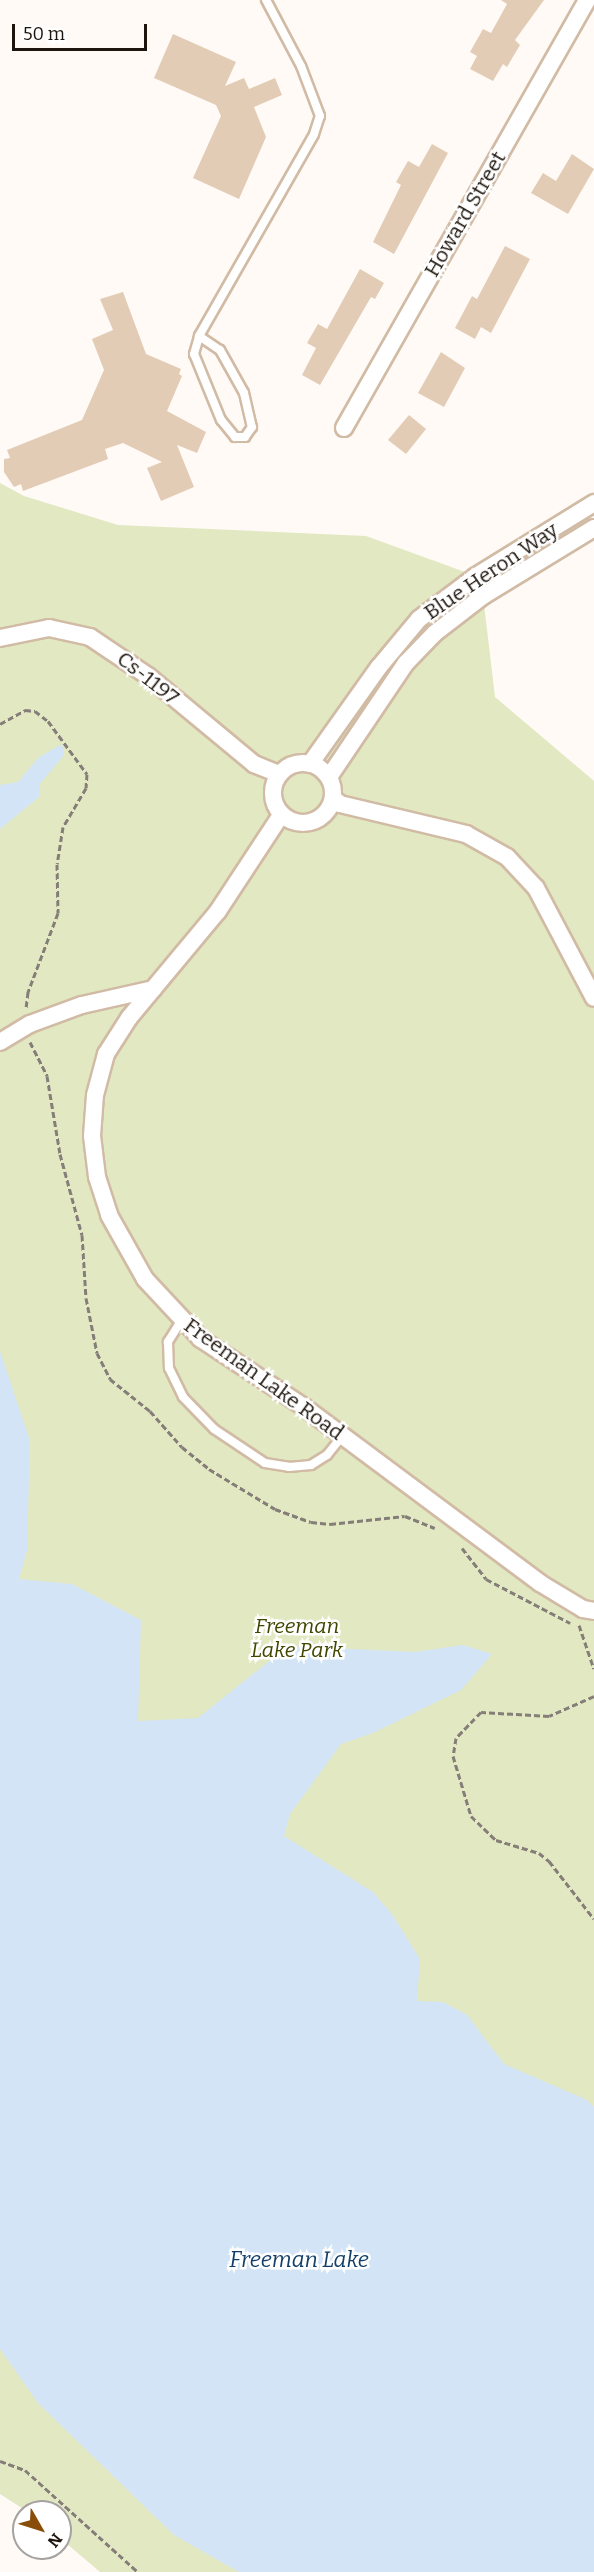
<!DOCTYPE html>
<html>
<head>
<meta charset="utf-8">
<style>
  body { margin:0 }
  #map { position:relative; width:594px; height:2572px; overflow:hidden; background:#fffaf6; font-family:Bitter,serif }
  div>[style] { position:absolute }
  [style*='--x'] { left:calc(var(--x)*1px); top:calc(var(--y)*1px); width:calc(var(--w)*1px); rotate:calc(var(--a)*1deg) }
  .green>* { inset:0; background:#e2e8c2 }
  .water>* { inset:0; background:#d3e4f6 }
  .building>* { inset:0; background:#e2ccb6 }
  .path>* { height:3px; margin-top:-1.5px; transform-origin:0; background:repeating-linear-gradient(90deg,#857e78 0 6px,transparent 0 9px) }
  .roads { filter:drop-shadow(2px 0 #d1bba5) drop-shadow(-2px 0 #d1bba5) drop-shadow(0 2px #d1bba5) drop-shadow(0 -2px #d1bba5) }
  .service>* { height:8px; margin:-4px; padding:0 4px; transform-origin:4px; border-radius:4px; background:#fff }
  .minor>* { height:16px; margin:-8px; padding:0 8px; transform-origin:8px; border-radius:8px; background:#fff }
  .minor>.ring { margin:-8px; padding:0; box-sizing:content-box; background:none; border:16px solid #fff; border-radius:50% }
  span { translate:-50% -50%; white-space:nowrap; text-align:center; line-height:1.15; -webkit-text-stroke:5px #fff; paint-order:stroke }
  .street-label { font-size:21px; color:#1e160e }
  .park-label { font-size:21px; color:#414700; font-style:italic }
  .water-label { font-size:22px; color:#133f68; font-style:italic }
  .north { position:absolute; left:12px; top:2500px; width:60px; height:60px; box-sizing:border-box; background:#fff; border:2px solid #a5a29f; border-radius:50%; rotate:129deg; font-size:16px; font-weight:700; line-height:24px; text-align:center; color:#1e160e }
  .north::after { content:''; display:block; margin:auto; width:21px; height:27px; background:#894d0a; clip-path:polygon(50% 0,100% 100%,50% 72%,0 100%) }
  .scale { position:absolute; left:12px; top:24px; width:135px; height:27px; box-sizing:border-box; border:3px solid #1e160e; border-top:0; padding-left:8px; font-size:18px; line-height:21px; white-space:nowrap; color:#1e160e; -webkit-text-stroke:4px #fff; paint-order:stroke }
</style>
</head>
<body>
<div id="map">
  <div class="green">
    <div style="clip-path:polygon(0 483px,24px 496px,118px 525px,366px 536px,476px 576px,483px 596px,495px 697px,594px 781px,594px 2572px,100px 2572px,60px 2538px,60px 2512px,28px 2512px,0 2494px)"></div>
  </div>
  <div class="water">
    <div style="clip-path:polygon(62px 744px,64px 755px,39px 785px,39px 797px,0 829px,0 785px,18px 782px,39px 757px)"></div>
    <div style="clip-path:polygon(0 1351px,30px 1441px,27px 1550px,19px 1579px,72px 1584px,141px 1620px,138px 1721px,198px 1718px,288px 1646px,415px 1652px,463px 1645px,492px 1654px,461px 1690px,373px 1733px,341px 1744px,290px 1814px,284px 1836px,373px 1892px,392px 1914px,420px 1959px,417px 2001px,443px 2002px,467px 2015px,504px 2064px,587px 2100px,594px 2107px,594px 2572px,239px 2572px,174px 2535px,38px 2403px,0 2349px)"></div>
  </div>
  <div class="building">
    <div style="clip-path:polygon(501px 0,544px 0,515px 40px,520px 45px,507px 67px,503px 64px,493px 81px,470px 69px,477px 56px,470px 52px,483px 29px,491px 33px,507px 4px)"></div>
    <div style="clip-path:polygon(173px 34px,236px 62px,225px 86px,244px 78px,249px 89px,275px 78px,282px 95px,254px 107px,266px 137px,239px 199px,193px 178px,221px 116px,216px 105px,154px 78px)"></div>
    <div style="clip-path:polygon(432px 144px,448px 153px,394px 254px,373px 242px,401px 185px,396px 182px,408px 161px,419px 167px)"></div>
    <div style="clip-path:polygon(572px 154px,594px 169px,568px 214px,531px 193px,543px 173px,556px 181px)"></div>
    <div style="clip-path:polygon(505px 246px,530px 259px,491px 333px,481px 327px,475px 339px,455px 328px,472px 296px,477px 299px)"></div>
    <div style="clip-path:polygon(360px 269px,384px 283px,375px 299px,371px 297px,320px 385px,302px 375px,316px 348px,307px 343px,318px 324px,327px 329px)"></div>
    <div style="clip-path:polygon(123px 292px,146px 354px,181px 369px,179px 374px,182px 376px,167px 411px,206px 432px,197px 453px,177px 445px,194px 487px,161px 501px,147px 468px,162px 462px,123px 443px,105px 449px,108px 459px,23px 491px,21px 484px,14px 487px,4px 472px,4px 459px,10px 458px,7px 450px,82px 420px,104px 370px,92px 339px,113px 330px,100px 299px)"></div>
    <div style="clip-path:polygon(441px 352px,465px 368px,444px 407px,418px 393px)"></div>
    <div style="clip-path:polygon(409px 415px,426px 429px,406px 454px,388px 440px)"></div>
  </div>
  <div class="path">
    <div style="--x:0;--y:724;--w:29;--a:-29"></div>
    <div style="--x:25;--y:710;--w:10;--a:6"></div>
    <div style="--x:35;--y:711;--w:16;--a:38"></div>
    <div style="--x:48;--y:721;--w:66;--a:53.7"></div>
    <div style="--x:87;--y:774;--w:14;--a:94"></div>
    <div style="--x:86;--y:788;--w:45;--a:120.5"></div>
    <div style="--x:63;--y:827;--w:37;--a:99"></div>
    <div style="--x:57;--y:864;--w:49;--a:88.8"></div>
    <div style="--x:58;--y:913;--w:85;--a:110.8"></div>
    <div style="--x:28;--y:992;--w:17;--a:97"></div>
    <div style="--x:30;--y:1042;--w:38;--a:63"></div>
    <div style="--x:47;--y:1076;--w:79;--a:80.5"></div>
    <div style="--x:60;--y:1154;--w:84;--a:74.8"></div>
    <div style="--x:82;--y:1235;--w:63;--a:86.4"></div>
    <div style="--x:86;--y:1298;--w:56;--a:78.7"></div>
    <div style="--x:97;--y:1353;--w:29;--a:63"></div>
    <div style="--x:110;--y:1379;--w:51;--a:38.7"></div>
    <div style="--x:150;--y:1411;--w:48;--a:48.4"></div>
    <div style="--x:182;--y:1447;--w:35;--a:39"></div>
    <div style="--x:209;--y:1469;--w:77;--a:31.2"></div>
    <div style="--x:275;--y:1509;--w:38;--a:20"></div>
    <div style="--x:311;--y:1522;--w:19;--a:6"></div>
    <div style="--x:330;--y:1524;--w:75;--a:-6.1"></div>
    <div style="--x:405;--y:1516;--w:32;--a:22"></div>
    <div style="--x:462;--y:1548;--w:39;--a:52"></div>
    <div style="--x:486;--y:1579;--w:95;--a:27.6"></div>
    <div style="--x:579;--y:1625;--w:46;--a:71.2"></div>
    <div style="--x:594;--y:1696;--w:49;--a:156"></div>
    <div style="--x:549;--y:1716;--w:68;--a:-176.6"></div>
    <div style="--x:481;--y:1712;--w:36;--a:134"></div>
    <div style="--x:456;--y:1738;--w:18;--a:99"></div>
    <div style="--x:453;--y:1756;--w:63;--a:73.3"></div>
    <div style="--x:471;--y:1816;--w:35;--a:44"></div>
    <div style="--x:496;--y:1840;--w:45;--a:16.8"></div>
    <div style="--x:539;--y:1853;--w:13;--a:39"></div>
    <div style="--x:549;--y:1861;--w:73;--a:52.2"></div>
    <div style="--x:0;--y:2461;--w:27;--a:20"></div>
    <div style="--x:25;--y:2470;--w:152;--a:42.1"></div>
  </div>
  <div class="roads">
    <div class="service">
      <div style="--x:199;--y:336;--w:25;--a:34"></div>
      <div style="--x:220;--y:350;--w:49;--a:60.8"></div>
      <div style="--x:244;--y:393;--w:35;--a:77"></div>
      <div style="--x:252;--y:427;--w:12;--a:125"></div>
      <div style="--x:245;--y:437;--w:10;--a:180"></div>
      <div style="--x:235;--y:437;--w:22;--a:-129"></div>
      <div style="--x:221;--y:420;--w:71;--a:-112.2"></div>
      <div style="--x:194;--y:354;--w:19;--a:-74"></div>
      <div style="--x:199;--y:336;--w:232;--a:-60.3"></div>
      <div style="--x:314;--y:134;--w:19;--a:-72"></div>
      <div style="--x:320;--y:116;--w:53;--a:-110.8"></div>
      <div style="--x:301;--y:66;--w:75;--a:-117.9"></div>
      <div style="--x:181;--y:1321;--w:25;--a:122"></div>
      <div style="--x:168;--y:1342;--w:26;--a:88"></div>
      <div style="--x:169;--y:1368;--w:32;--a:64"></div>
      <div style="--x:183;--y:1397;--w:45;--a:45.9"></div>
      <div style="--x:214;--y:1429;--w:61;--a:33.7"></div>
      <div style="--x:265;--y:1463;--w:24;--a:9"></div>
      <div style="--x:289;--y:1467;--w:22;--a:-5"></div>
      <div style="--x:311;--y:1465;--w:19;--a:-32"></div>
      <div style="--x:327;--y:1455;--w:26;--a:-51"></div>
    </div>
    <div class="minor">
      <div style="--x:344;--y:428;--w:492;--a:-60.4"></div>
      <div style="--x:0;--y:638;--w:50;--a:-11.5"></div>
      <div style="--x:49;--y:628;--w:42;--a:12.4"></div>
      <div style="--x:90;--y:637;--w:70;--a:33.9"></div>
      <div style="--x:148;--y:676;--w:138;--a:39.7"></div>
      <div style="--x:254;--y:764;--w:27;--a:22"></div>
      <div class="ring" style="left:273px;top:763px;width:44px;height:44px"></div>
      <div style="--x:310;--y:764;--w:119;--a:-54.6"></div>
      <div style="--x:379;--y:667;--w:62;--a:-50.2"></div>
      <div style="--x:419;--y:619;--w:71;--a:-37"></div>
      <div style="--x:476;--y:576;--w:139;--a:-31.7"></div>
      <div style="--x:329;--y:777;--w:138;--a:-56"></div>
      <div style="--x:406;--y:663;--w:42;--a:-46"></div>
      <div style="--x:435;--y:633;--w:61;--a:-37.6"></div>
      <div style="--x:483;--y:596;--w:130;--a:-31.5"></div>
      <div style="--x:333;--y:798;--w:9;--a:41"></div>
      <div style="--x:340;--y:804;--w:130;--a:13.4"></div>
      <div style="--x:466;--y:834;--w:47;--a:29.3"></div>
      <div style="--x:507;--y:857;--w:42;--a:46.9"></div>
      <div style="--x:536;--y:888;--w:124;--a:62.2"></div>
      <div style="--x:281;--y:815;--w:115;--a:123.3"></div>
      <div style="--x:218;--y:911;--w:139;--a:129.8"></div>
      <div style="--x:129;--y:1018;--w:43;--a:122.6"></div>
      <div style="--x:106;--y:1054;--w:42;--a:105"></div>
      <div style="--x:95;--y:1095;--w:41;--a:94.2"></div>
      <div style="--x:92;--y:1136;--w:41;--a:83"></div>
      <div style="--x:97;--y:1177;--w:40;--a:72"></div>
      <div style="--x:109;--y:1215;--w:73;--a:60.6"></div>
      <div style="--x:145;--y:1279;--w:82;--a:47"></div>
      <div style="--x:201;--y:1339;--w:123;--a:33.4"></div>
      <div style="--x:304;--y:1407;--w:294;--a:36.7"></div>
      <div style="--x:540;--y:1583;--w:50;--a:31.2"></div>
      <div style="--x:583;--y:1609;--w:11;--a:10"></div>
      <div style="--x:0;--y:1042;--w:35;--a:-31"></div>
      <div style="--x:30;--y:1024;--w:55;--a:-20.1"></div>
      <div style="--x:82;--y:1005;--w:73;--a:-12.7"></div>
    </div>
  </div>
  <div class="street-label">
    <span style="left:465px;top:214px;rotate:-60deg">Howard Street</span>
    <span style="left:491px;top:571px;rotate:-34deg">Blue Heron Way</span>
    <span style="left:148px;top:678px;rotate:38deg">Cs-1197</span>
    <span style="left:264px;top:1379px;rotate:36deg">Freeman Lake Road</span>
  </div>
  <div class="park-label">
    <span style="left:297px;top:1638px">Freeman<br>Lake Park</span>
  </div>
  <div class="water-label">
    <span style="left:299px;top:2260px">Freeman Lake</span>
  </div>
  <div class="north">N</div>
  <div class="scale">50 m</div>
</div>
</body>
</html>
